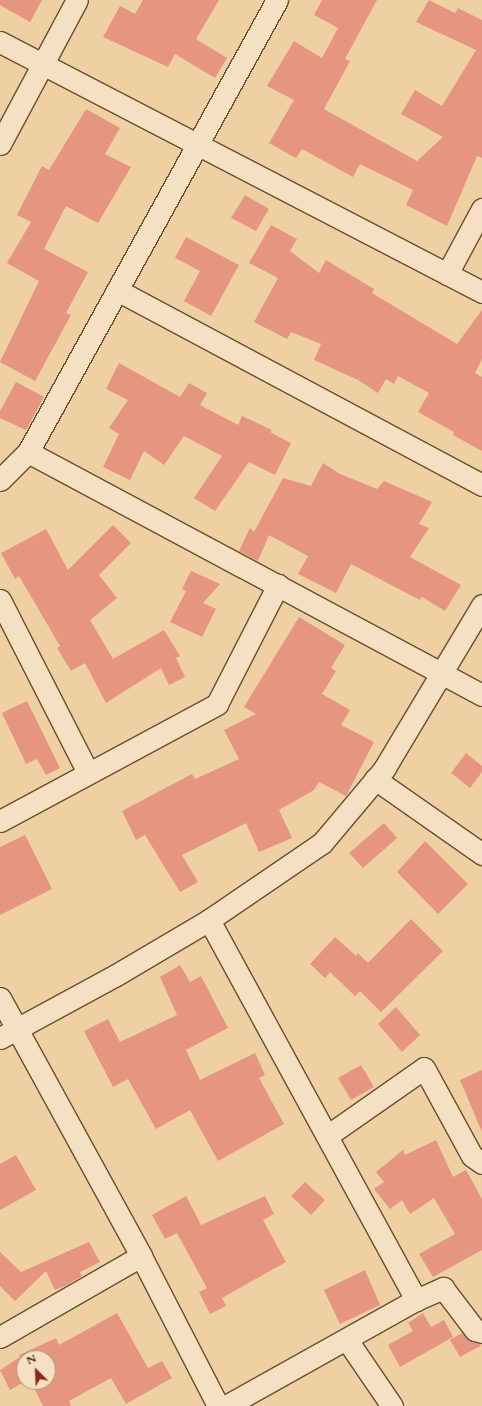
<!DOCTYPE html>
<html>
<head>
<meta charset="utf-8">
<style>
  body { margin:0 }
  #map { position:relative; width:482px; height:1406px; overflow:hidden; background:#efd0a3; font-family:Cardo,serif }
  div>[style] { position:absolute }
  [style*='--x'] { left:calc(var(--x)*1px); top:calc(var(--y)*1px); width:calc(var(--w)*1px); rotate:calc(var(--a)*1deg) }
  .building>* { inset:0; background:#e69580 }
  .roads { filter:drop-shadow(1px 0 #684e2e) drop-shadow(-1px 0 #684e2e) drop-shadow(0 1px #684e2e) drop-shadow(0 -1px #684e2e) }
  .minor>* { height:21px; margin:-10.5px; padding:0 10.5px; transform-origin:10.5px; border-radius:10.5px; background:#f5e0c3 }
  span { translate:-50% -50%; white-space:nowrap; text-align:center; line-height:1.15; -webkit-text-stroke:3.5px #f5e0c3; paint-order:stroke }
  .north { position:absolute; left:16px; top:1350px; width:40px; height:40px; box-sizing:border-box; background:#f5e0c3; border:1px solid #ab9478; border-radius:50%; rotate:336deg; font-size:11px; font-weight:700; line-height:16px; text-align:center; color:#3b2307 }
  .north::after { content:''; display:block; margin:auto; width:14px; height:18px; background:#8f2418; clip-path:polygon(50% 0,100% 100%,50% 72%,0 100%) }
</style>
</head>
<body>
<div id="map">
  <div class="building">
    <div style="clip-path:polygon(0 0,42px 0,30px 22px,0 5px)"></div>
    <div style="clip-path:polygon(143px 0,219px 0,196px 39px,227px 58px,215px 78px,175px 54px,168px 67px,103px 37px,120px 6px,135px 14px)"></div>
    <div style="clip-path:polygon(322px 0,377px 0,345px 59px,350px 61px,324px 109px,417px 161px,443px 137px,401px 114px,415px 90px,442px 106px,476px 50px,416px 22px,429px 0,455px 13px,458px 8px,482px 20px,482px 158px,477px 156px,447px 226px,406px 205px,413px 190px,360px 164px,353px 177px,302px 149px,296px 158px,269px 143px,294px 100px,267px 86px,294px 41px,322px 58px,338px 28px,314px 15px)"></div>
    <div style="clip-path:polygon(86px 109px,120px 128px,105px 154px,131px 167px,98px 223px,66px 206px,44px 249px,88px 272px,66px 313px,71px 315px,35px 381px,0 362px,39px 281px,7px 263px,31px 222px,17px 215px,42px 166px,49px 170px)"></div>
    <div style="clip-path:polygon(245px 195px,269px 209px,256px 231px,231px 218px)"></div>
    <div style="clip-path:polygon(271px 225px,297px 239px,290px 251px,319px 273px,326px 260px,374px 289px,372px 293px,457px 344px,482px 310px,482px 359px,475px 373px,482px 377px,482px 451px,453px 435px,454px 432px,418px 412px,429px 393px,398px 376px,394px 384px,386px 379px,378px 393px,358px 380px,314px 360px,321px 344px,291px 332px,287px 339px,254px 322px,278px 278px,249px 263px)"></div>
    <div style="clip-path:polygon(186px 237px,239px 265px,211px 316px,184px 301px,200px 271px,175px 258px)"></div>
    <div style="clip-path:polygon(119px 363px,180px 397px,189px 383px,207px 393px,200px 405px,238px 425px,242px 416px,272px 430px,270px 432px,291px 443px,275px 475px,249px 462px,215px 511px,194px 498px,222px 456px,184px 436px,164px 465px,144px 451px,130px 480px,103px 467px,119px 434px,109px 428px,128px 400px,106px 389px)"></div>
    <div style="clip-path:polygon(16px 382px,44px 397px,26px 430px,0 418px,0 411px)"></div>
    <div style="clip-path:polygon(323px 463px,340px 474px,377px 489px,384px 481px,432px 502px,419px 524px,429px 528px,410px 557px,461px 585px,445px 611px,422px 597px,420px 600px,351px 564px,336px 593px,298px 574px,308px 556px,269px 535px,258px 561px,239px 551px,250px 528px,254px 532px,283px 478px,311px 486px)"></div>
    <div style="clip-path:polygon(113px 525px,131px 543px,99px 575px,117px 598px,90px 620px,113px 659px,164px 630px,180px 656px,176px 658px,185px 677px,169px 685px,161px 668px,106px 703px,85px 663px,71px 671px,57px 648px,60px 646px,19px 576px,15px 579px,1px 553px,46px 529px,68px 570px)"></div>
    <div style="clip-path:polygon(191px 571px,220px 584px,203px 603px,216px 609px,202px 637px,170px 622px,186px 591px,182px 589px)"></div>
    <div style="clip-path:polygon(299px 617px,345px 645px,331px 668px,336px 671px,322px 694px,350px 710px,341px 725px,374px 742px,346px 796px,319px 782px,314px 790px,279px 810px,292px 838px,259px 852px,246px 823px,182px 855px,198px 882px,180px 892px,145px 835px,136px 840px,122px 811px,192px 774px,195px 779px,239px 759px,224px 730px,256px 714px,244px 707px)"></div>
    <div style="clip-path:polygon(27px 701px,60px 768px,46px 775px,37px 759px,26px 764px,2px 713px)"></div>
    <div style="clip-path:polygon(466px 753px,482px 766px,482px 772px,470px 788px,451px 773px)"></div>
    <div style="clip-path:polygon(384px 823px,397px 838px,363px 868px,349px 853px)"></div>
    <div style="clip-path:polygon(25px 835px,52px 889px,0 915px,0 847px)"></div>
    <div style="clip-path:polygon(425px 841px,468px 884px,438px 914px,397px 872px)"></div>
    <div style="clip-path:polygon(411px 919px,443px 951px,381px 1012px,360px 991px,355px 996px,330px 972px,325px 978px,310px 964px,335px 937px,356px 956px,358px 953px,368px 963px)"></div>
    <div style="clip-path:polygon(180px 965px,190px 982px,201px 976px,228px 1028px,186px 1050px,200px 1080px,255px 1053px,265px 1075px,259px 1078px,284px 1124px,218px 1161px,190px 1110px,156px 1129px,128px 1079px,113px 1087px,84px 1031px,108px 1019px,120px 1042px,177px 1015px,160px 977px)"></div>
    <div style="clip-path:polygon(396px 1007px,420px 1035px,402px 1052px,378px 1024px)"></div>
    <div style="clip-path:polygon(361px 1065px,374px 1087px,351px 1100px,338px 1078px)"></div>
    <div style="clip-path:polygon(482px 1070px,482px 1132px,460px 1080px)"></div>
    <div style="clip-path:polygon(436px 1140px,453px 1177px,466px 1170px,482px 1199px,482px 1250px,433px 1277px,419px 1254px,455px 1234px,434px 1198px,410px 1214px,402px 1200px,390px 1209px,374px 1189px,384px 1182px,376px 1172px,403px 1150px,405px 1155px)"></div>
    <div style="clip-path:polygon(16px 1155px,36px 1190px,0 1210px,0 1164px)"></div>
    <div style="clip-path:polygon(305px 1182px,325px 1200px,311px 1215px,291px 1196px)"></div>
    <div style="clip-path:polygon(186px 1196px,201px 1225px,265px 1196px,274px 1214px,263px 1220px,286px 1262px,222px 1298px,226px 1306px,210px 1314px,199px 1292px,207px 1288px,177px 1233px,165px 1239px,152px 1215px)"></div>
    <div style="clip-path:polygon(89px 1242px,100px 1262px,80px 1272px,82px 1276px,65px 1286px,55px 1290px,46px 1271px,15px 1301px,0 1286px,0 1252px,21px 1272px)"></div>
    <div style="clip-path:polygon(365px 1270px,380px 1305px,340px 1324px,324px 1290px)"></div>
    <div style="clip-path:polygon(117px 1313px,148px 1368px,162px 1361px,172px 1378px,126px 1404px,111px 1378px,69px 1401px,71px 1406px,43px 1406px,31px 1382px,48px 1382px,48px 1358px,24px 1358px,24px 1382px,10px 1390px,0 1370px,20px 1357px,19px 1355px,56px 1338px,59px 1345px)"></div>
    <div style="clip-path:polygon(423px 1313px,431px 1327px,444px 1320px,453px 1337px,400px 1367px,388px 1345px,413px 1331px,408px 1323px)"></div>
    <div style="clip-path:polygon(462px 1333px,471px 1341px,482px 1345px,460px 1357px,450px 1340px)"></div>
  </div>
  <div class="roads">
    <div class="minor">
      <div style="--x:0;--y:42;--w:543;--a:27.41"></div>
      <div style="--x:0;--y:144;--w:163;--a:-61.9"></div>
      <div style="--x:447;--y:274;--w:74;--a:-61.7"></div>
      <div style="--x:117;--y:290;--w:414;--a:28.1"></div>
      <div style="--x:28;--y:452;--w:515;--a:28.16"></div>
      <div style="--x:0;--y:480;--w:40;--a:-45"></div>
      <div style="--x:28;--y:452;--w:516;--a:-61.15"></div>
      <div style="--x:0;--y:600;--w:194;--a:63"></div>
      <div style="--x:375;--y:779;--w:131;--a:35"></div>
      <div style="--x:0;--y:821;--w:247;--a:-28.3"></div>
      <div style="--x:217;--y:704;--w:134;--a:-62.9"></div>
      <div style="--x:209;--y:920;--w:433;--a:61.4"></div>
      <div style="--x:416;--y:1300;--w:30;--a:-24"></div>
      <div style="--x:443;--y:1288;--w:53;--a:52.7"></div>
      <div style="--x:475;--y:1330;--w:7;--a:16"></div>
      <div style="--x:0;--y:998;--w:294;--a:61.3"></div>
      <div style="--x:141;--y:1256;--w:169;--a:62.8"></div>
      <div style="--x:0;--y:1038;--w:132;--a:-28.5"></div>
      <div style="--x:116;--y:975;--w:108;--a:-30.6"></div>
      <div style="--x:209;--y:920;--w:137;--a:-34.3"></div>
      <div style="--x:322;--y:843;--w:97;--a:-50"></div>
      <div style="--x:384;--y:769;--w:191;--a:-59.1"></div>
      <div style="--x:327;--y:1136;--w:118;--a:-35"></div>
      <div style="--x:424;--y:1068;--w:100;--a:61.4"></div>
      <div style="--x:472;--y:1156;--w:12;--a:35"></div>
      <div style="--x:0;--y:1337;--w:163;--a:-29.9"></div>
      <div style="--x:347;--y:1340;--w:80;--a:55.7"></div>
      <div style="--x:226;--y:1406;--w:218;--a:-29.2"></div>
    </div>
  </div>
  <div class="north">N</div>
</div>
</body>
</html>
